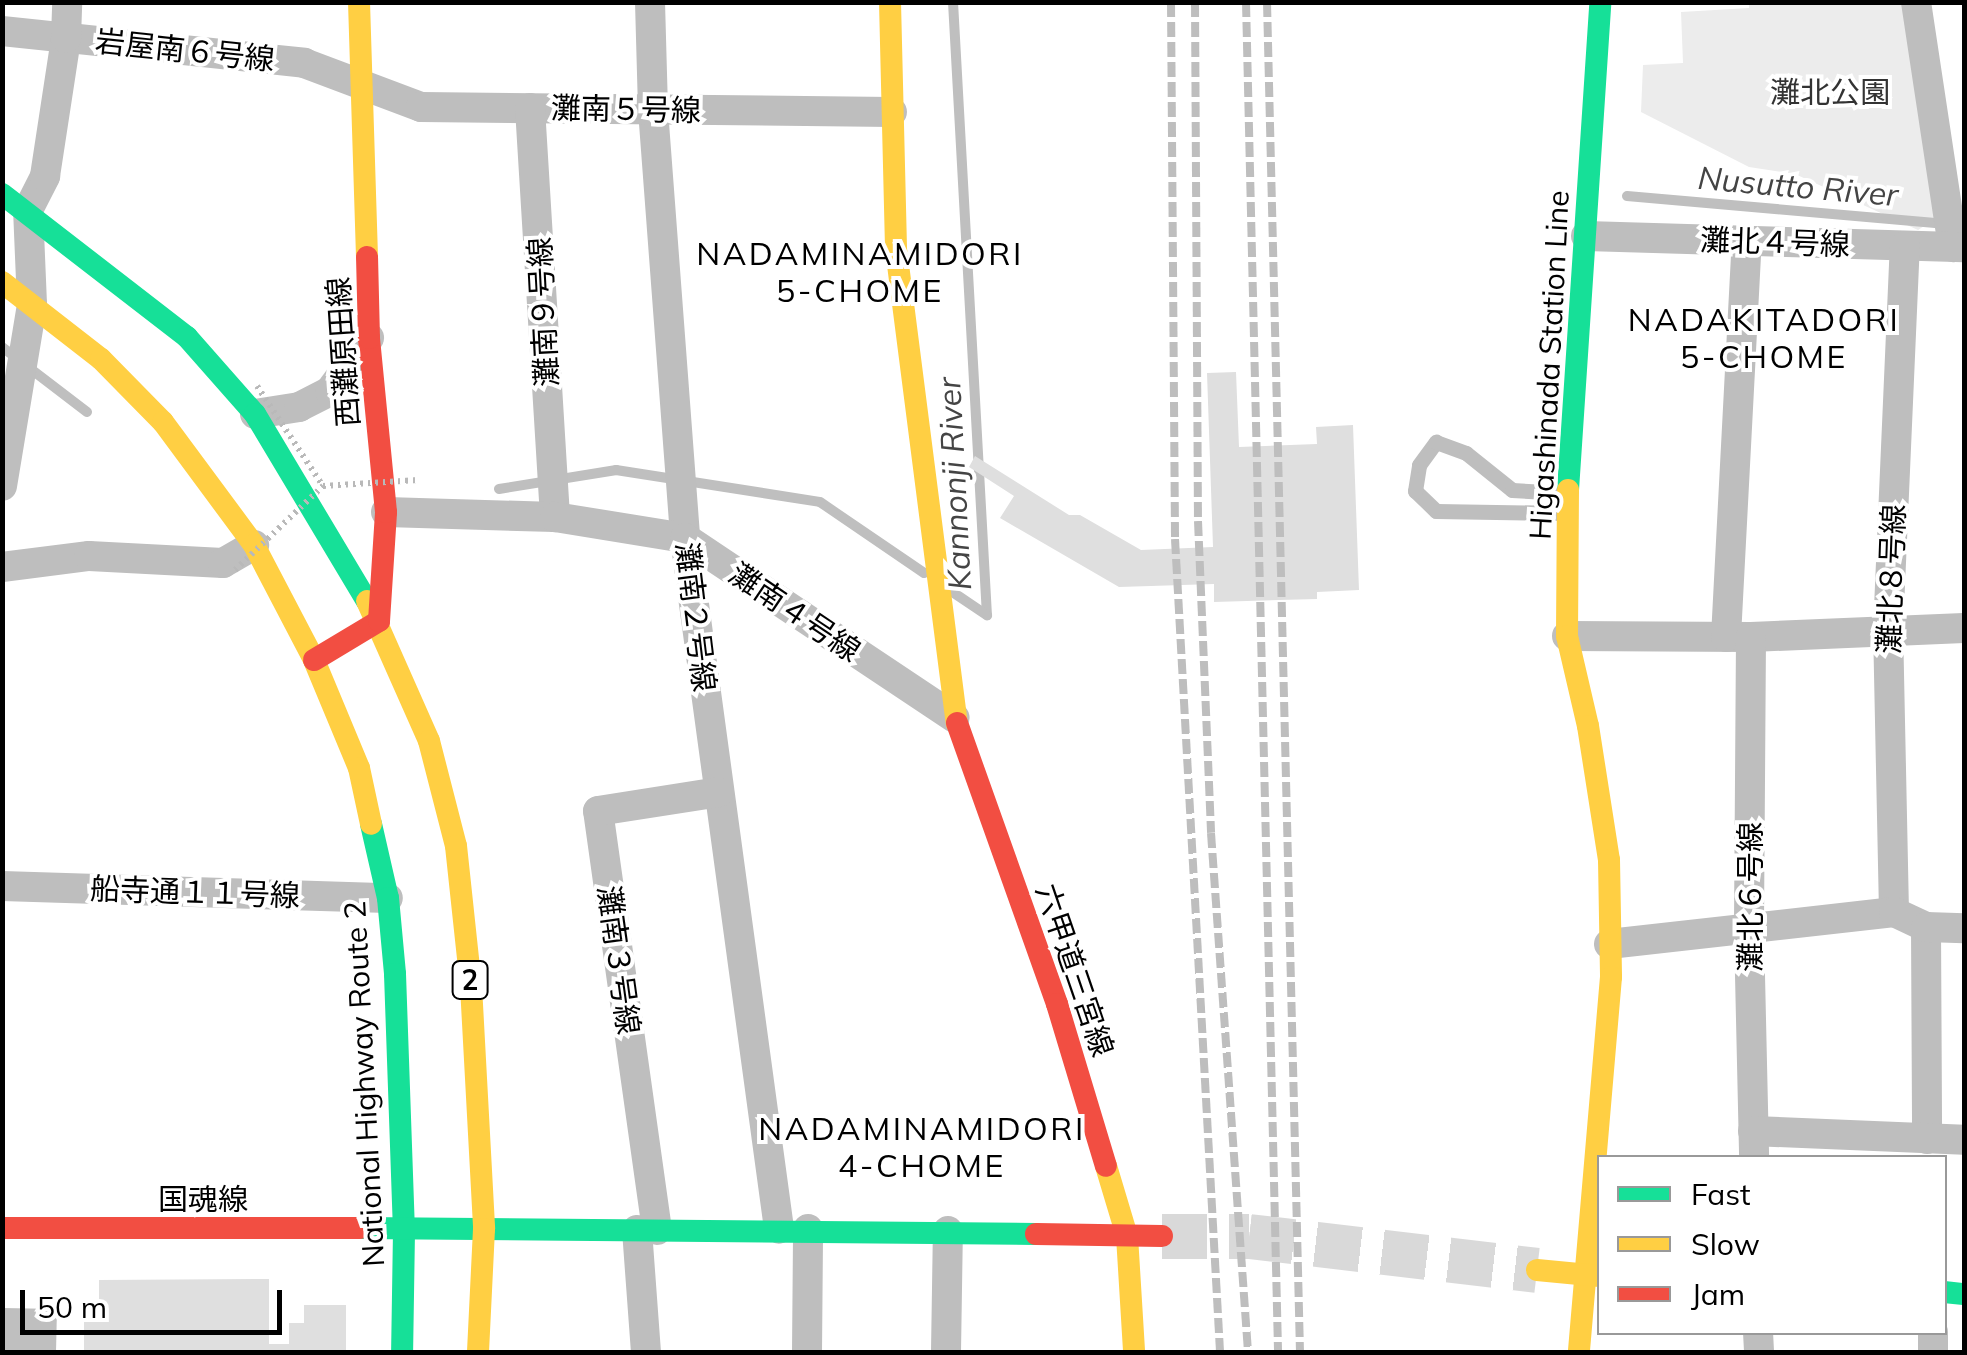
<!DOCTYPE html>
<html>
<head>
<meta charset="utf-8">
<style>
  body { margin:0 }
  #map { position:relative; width:1967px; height:1355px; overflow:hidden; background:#fff; font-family:Mulish,"Noto Sans JP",sans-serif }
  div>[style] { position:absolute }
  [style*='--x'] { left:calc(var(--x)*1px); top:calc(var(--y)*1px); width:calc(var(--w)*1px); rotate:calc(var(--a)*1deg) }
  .green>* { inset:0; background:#ececec }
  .water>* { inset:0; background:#bfbfbf }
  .stream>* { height:10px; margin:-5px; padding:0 5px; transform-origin:5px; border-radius:5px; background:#bfbfbf }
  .building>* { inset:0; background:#dfdfdf }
  .secondary-tunnel>* { height:45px; margin-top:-22.5px; transform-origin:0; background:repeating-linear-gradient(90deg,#d9d9d9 0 45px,transparent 0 67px) }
  .lane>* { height:15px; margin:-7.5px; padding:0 7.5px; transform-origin:7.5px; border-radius:7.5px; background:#bebebe }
  .street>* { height:30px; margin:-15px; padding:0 15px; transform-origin:15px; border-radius:15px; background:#bebebe }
  .fast>* { height:22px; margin:-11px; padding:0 11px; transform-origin:11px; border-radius:11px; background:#16e098 }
  .slow>* { height:22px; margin:-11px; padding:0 11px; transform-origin:11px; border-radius:11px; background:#ffcf43 }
  .jam>* { height:22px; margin:-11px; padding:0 11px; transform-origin:11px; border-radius:11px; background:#f24e42 }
  .rail>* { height:8px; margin-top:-4px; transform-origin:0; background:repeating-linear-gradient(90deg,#bebebe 0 15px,transparent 0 20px) }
  .path-bridge>* { height:6px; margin-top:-3px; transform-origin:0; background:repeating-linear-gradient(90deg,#b9b9b9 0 2.5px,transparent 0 7.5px) }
  span { translate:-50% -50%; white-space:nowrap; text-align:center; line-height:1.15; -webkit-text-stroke:8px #fff; paint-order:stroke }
  .shield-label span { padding:2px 8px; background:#fff; border:2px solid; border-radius:8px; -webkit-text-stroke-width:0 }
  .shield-label { font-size:28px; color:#000; font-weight:700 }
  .street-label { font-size:30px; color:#000 }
  .park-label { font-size:30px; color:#333 }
  .water-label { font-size:32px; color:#444; font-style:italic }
  .neighbourhood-label { font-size:32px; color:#000; letter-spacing:2.5px }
  .frame { position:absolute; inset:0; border:5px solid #000; pointer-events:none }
  .legend { position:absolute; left:1597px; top:1155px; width:350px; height:180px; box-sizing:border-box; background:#fff; border:2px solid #999; margin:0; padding:12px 18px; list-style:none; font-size:30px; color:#000 }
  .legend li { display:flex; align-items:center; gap:20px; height:50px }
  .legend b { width:50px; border:2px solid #999 }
  .scale { position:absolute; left:20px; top:1290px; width:262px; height:45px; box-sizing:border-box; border:5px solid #000; border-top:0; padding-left:12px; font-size:30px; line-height:35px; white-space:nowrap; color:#000; -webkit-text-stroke:8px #fff; paint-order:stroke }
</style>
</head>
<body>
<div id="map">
  <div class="green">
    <div style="clip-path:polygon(1749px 2px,1908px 3px,1938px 217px,1918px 230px,1795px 174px,1749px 167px,1641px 112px,1643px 65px,1683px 63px,1681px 12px,1749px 8px)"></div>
  </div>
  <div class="water">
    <div style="clip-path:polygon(3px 1308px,57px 1309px,56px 1352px,3px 1352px)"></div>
  </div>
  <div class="stream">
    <div style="--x:953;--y:2;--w:614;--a:86.83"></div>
    <div style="--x:1627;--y:196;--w:318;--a:5"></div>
    <div style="--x:2;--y:347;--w:107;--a:37.4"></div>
    <div style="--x:499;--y:489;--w:119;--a:-9.2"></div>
    <div style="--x:616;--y:470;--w:206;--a:8.9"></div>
    <div style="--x:820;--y:502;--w:126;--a:34.3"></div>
    <div style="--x:954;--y:593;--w:40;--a:34"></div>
  </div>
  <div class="building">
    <div style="clip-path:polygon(1236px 372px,1239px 447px,1317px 444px,1316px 427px,1353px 425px,1359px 590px,1317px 592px,1317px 599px,1214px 602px,1214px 584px,1119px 587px,1000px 518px,1014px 496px,969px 467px,975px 456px,1069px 515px,1080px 515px,1141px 550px,1213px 547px,1207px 373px)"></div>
    <div style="clip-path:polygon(269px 1279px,269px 1344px,289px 1344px,289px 1323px,304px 1323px,304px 1305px,346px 1305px,346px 1352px,84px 1352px,84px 1302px,99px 1302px,99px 1280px)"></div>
  </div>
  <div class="secondary-tunnel">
    <div style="--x:1162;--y:1236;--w:87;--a:0"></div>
    <div style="--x:1249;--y:1236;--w:290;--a:6.7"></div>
  </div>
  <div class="lane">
    <div style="--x:1564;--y:513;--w:128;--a:-179.1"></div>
    <div style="--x:1436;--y:511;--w:29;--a:-136"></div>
    <div style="--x:1415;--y:491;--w:26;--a:-81"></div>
    <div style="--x:1419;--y:465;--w:29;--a:-54"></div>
    <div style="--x:1436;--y:442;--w:32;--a:20"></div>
    <div style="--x:1466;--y:453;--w:59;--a:38.8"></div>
    <div style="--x:1512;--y:490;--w:53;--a:3.2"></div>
  </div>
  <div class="street">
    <div style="--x:650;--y:2;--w:108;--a:88.4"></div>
    <div style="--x:653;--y:110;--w:429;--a:85.7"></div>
    <div style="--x:685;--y:538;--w:697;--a:82.25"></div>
    <div style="--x:1916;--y:2;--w:248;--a:81.4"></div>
    <div style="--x:2;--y:31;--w:304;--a:6"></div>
    <div style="--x:304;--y:63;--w:125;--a:20.6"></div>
    <div style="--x:421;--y:107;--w:471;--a:0.6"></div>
    <div style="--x:530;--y:108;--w:410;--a:86.5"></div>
    <div style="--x:1586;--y:236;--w:378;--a:1.7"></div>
    <div style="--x:255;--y:414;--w:45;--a:-9"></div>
    <div style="--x:299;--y:407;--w:35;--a:-27"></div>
    <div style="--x:330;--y:391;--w:66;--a:-53.7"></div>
    <div style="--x:2;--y:486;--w:184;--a:-80.6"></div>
    <div style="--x:32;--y:304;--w:94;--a:-92.4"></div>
    <div style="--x:28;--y:210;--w:38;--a:-63"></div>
    <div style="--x:45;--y:176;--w:140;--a:-81.3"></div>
    <div style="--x:66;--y:38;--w:36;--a:-88"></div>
    <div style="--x:386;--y:512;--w:169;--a:1.7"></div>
    <div style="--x:555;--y:517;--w:132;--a:9.2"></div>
    <div style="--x:685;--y:538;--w:324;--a:33.7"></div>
    <div style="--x:2;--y:567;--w:88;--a:-7.2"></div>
    <div style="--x:89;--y:556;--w:134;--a:3"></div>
    <div style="--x:223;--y:563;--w:36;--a:-30"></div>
    <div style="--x:1567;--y:636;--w:184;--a:0.3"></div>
    <div style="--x:1751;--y:637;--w:213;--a:-2.4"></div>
    <div style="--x:1726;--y:637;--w:397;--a:-87"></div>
    <div style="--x:1751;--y:637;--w:294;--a:90.4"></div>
    <div style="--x:1749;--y:931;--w:227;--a:88.7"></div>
    <div style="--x:2;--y:886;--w:386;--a:1.8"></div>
    <div style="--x:1894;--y:912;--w:281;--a:-91.2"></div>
    <div style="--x:1888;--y:631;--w:385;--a:-87.5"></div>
    <div style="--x:1926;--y:927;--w:212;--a:89.7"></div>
    <div style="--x:1609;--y:944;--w:287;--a:-6.4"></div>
    <div style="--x:1894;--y:912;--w:35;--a:25"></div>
    <div style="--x:1926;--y:927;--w:38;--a:2"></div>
    <div style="--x:1753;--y:1131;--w:211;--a:2.4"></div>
    <div style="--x:637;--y:1230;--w:122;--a:85.8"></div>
    <div style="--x:657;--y:1230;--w:423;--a:-98"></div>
    <div style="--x:598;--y:811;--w:122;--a:-8.9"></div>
    <div style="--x:1758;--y:1332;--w:20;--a:87"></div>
    <div style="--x:1933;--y:1332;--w:20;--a:90"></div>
    <div style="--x:807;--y:1352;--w:123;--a:-89.5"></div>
    <div style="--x:946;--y:1352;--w:121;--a:-89.1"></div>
  </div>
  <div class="fast">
    <div style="--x:2;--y:194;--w:234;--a:37.7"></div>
    <div style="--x:187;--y:337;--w:103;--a:48.6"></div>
    <div style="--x:255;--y:414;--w:218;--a:59.1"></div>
    <div style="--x:1568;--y:490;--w:489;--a:-86.2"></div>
    <div style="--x:371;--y:824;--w:76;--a:77.1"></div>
    <div style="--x:388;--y:898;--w:76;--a:84.7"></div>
    <div style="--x:395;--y:974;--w:257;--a:88"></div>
    <div style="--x:404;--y:1231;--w:121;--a:90.9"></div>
    <div style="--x:360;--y:1228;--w:676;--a:0.51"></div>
    <div style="--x:1944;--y:1292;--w:20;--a:6"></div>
  </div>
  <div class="slow">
    <div style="--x:359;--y:2;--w:255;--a:88.2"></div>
    <div style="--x:890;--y:2;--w:247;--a:88.6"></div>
    <div style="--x:896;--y:249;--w:478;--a:82.7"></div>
    <div style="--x:2;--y:282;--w:125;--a:37.9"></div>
    <div style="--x:101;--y:359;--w:88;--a:45.5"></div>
    <div style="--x:163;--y:422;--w:153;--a:53.5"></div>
    <div style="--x:254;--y:545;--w:130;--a:62.4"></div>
    <div style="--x:314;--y:660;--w:117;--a:67.4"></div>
    <div style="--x:359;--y:768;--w:57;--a:77.9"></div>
    <div style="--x:1568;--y:490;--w:146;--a:90.4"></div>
    <div style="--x:1567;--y:636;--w:92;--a:76.9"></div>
    <div style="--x:1588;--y:726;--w:136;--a:81.1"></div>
    <div style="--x:1609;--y:860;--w:117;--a:89"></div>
    <div style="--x:1611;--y:977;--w:376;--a:94.9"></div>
    <div style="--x:367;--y:601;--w:153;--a:66.1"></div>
    <div style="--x:429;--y:741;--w:108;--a:75.6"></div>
    <div style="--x:456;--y:846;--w:141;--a:83.9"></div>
    <div style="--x:471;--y:986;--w:243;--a:86.9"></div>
    <div style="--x:484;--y:1229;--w:123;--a:92.8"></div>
    <div style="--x:1106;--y:1166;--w:73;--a:73.3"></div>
    <div style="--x:1127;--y:1236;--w:116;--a:86.5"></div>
    <div style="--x:1537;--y:1270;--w:63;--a:5.4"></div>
  </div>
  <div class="jam">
    <div style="--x:314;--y:660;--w:76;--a:-31"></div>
    <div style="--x:379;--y:621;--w:109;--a:-86.3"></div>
    <div style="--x:386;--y:512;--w:175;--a:-95.6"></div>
    <div style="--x:369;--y:338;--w:81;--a:-91.4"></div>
    <div style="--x:957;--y:723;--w:298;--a:70.4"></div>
    <div style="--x:1057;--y:1004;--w:169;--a:73.2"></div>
    <div style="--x:2;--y:1228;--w:358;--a:0"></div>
    <div style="--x:1036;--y:1234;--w:126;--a:0.9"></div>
  </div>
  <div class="rail">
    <div style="--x:1171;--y:2;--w:537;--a:89.57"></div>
    <div style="--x:1175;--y:539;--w:814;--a:86.83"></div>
    <div style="--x:1195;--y:2;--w:519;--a:89.67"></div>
    <div style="--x:1198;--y:521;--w:312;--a:87.6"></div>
    <div style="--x:1211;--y:833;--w:520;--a:85.92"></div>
    <div style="--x:1246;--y:2;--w:1350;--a:88.64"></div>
    <div style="--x:1267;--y:2;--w:1350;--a:88.6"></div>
  </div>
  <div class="path-bridge">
    <div style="--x:257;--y:386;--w:120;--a:56.6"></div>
    <div style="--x:235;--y:570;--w:122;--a:-43.7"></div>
    <div style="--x:323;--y:486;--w:95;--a:-3.6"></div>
  </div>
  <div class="shield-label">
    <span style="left:470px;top:980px">2</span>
  </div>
  <div class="street-label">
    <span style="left:185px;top:50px;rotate:6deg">岩屋南６号線</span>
    <span style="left:626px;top:109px;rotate:1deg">灘南５号線</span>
    <span style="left:1775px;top:242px;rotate:2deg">灘北４号線</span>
    <span style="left:543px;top:312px;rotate:-93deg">灘南９号線</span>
    <span style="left:343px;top:352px;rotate:-94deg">西灘原田線</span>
    <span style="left:1549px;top:365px;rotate:-87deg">Higashinada Station Line</span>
    <span style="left:1891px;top:579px;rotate:-88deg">灘北８号線</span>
    <span style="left:795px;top:612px;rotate:34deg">灘南４号線</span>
    <span style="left:696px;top:617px;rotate:83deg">灘南２号線</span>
    <span style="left:195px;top:892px;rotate:2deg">船寺通１１号線</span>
    <span style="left:1750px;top:897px;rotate:-90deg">灘北６号線</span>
    <span style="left:619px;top:960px;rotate:82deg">灘南３号線</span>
    <span style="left:1075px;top:970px;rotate:71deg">六甲道三宮線</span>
    <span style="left:364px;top:1084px;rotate:-93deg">National Highway Route 2</span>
    <span style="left:203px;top:1199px">国魂線</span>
  </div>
  <div class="park-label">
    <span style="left:1830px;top:92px">灘北公園</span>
  </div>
  <div class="water-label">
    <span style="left:1798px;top:186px;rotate:5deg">Nusutto River</span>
    <span style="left:954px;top:484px;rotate:-93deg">Kannonji River</span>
  </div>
  <div class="neighbourhood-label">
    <span style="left:860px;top:272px">NADAMINAMIDORI<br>5-CHOME</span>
    <span style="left:1764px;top:338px">NADAKITADORI<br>5-CHOME</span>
    <span style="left:922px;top:1147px">NADAMINAMIDORI<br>4-CHOME</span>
  </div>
  <div class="frame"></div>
  <ul class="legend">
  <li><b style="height:12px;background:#16e098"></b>Fast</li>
  <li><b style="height:12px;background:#ffcf43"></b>Slow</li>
  <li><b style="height:12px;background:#f24e42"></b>Jam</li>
  </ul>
  <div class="scale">50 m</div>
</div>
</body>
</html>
